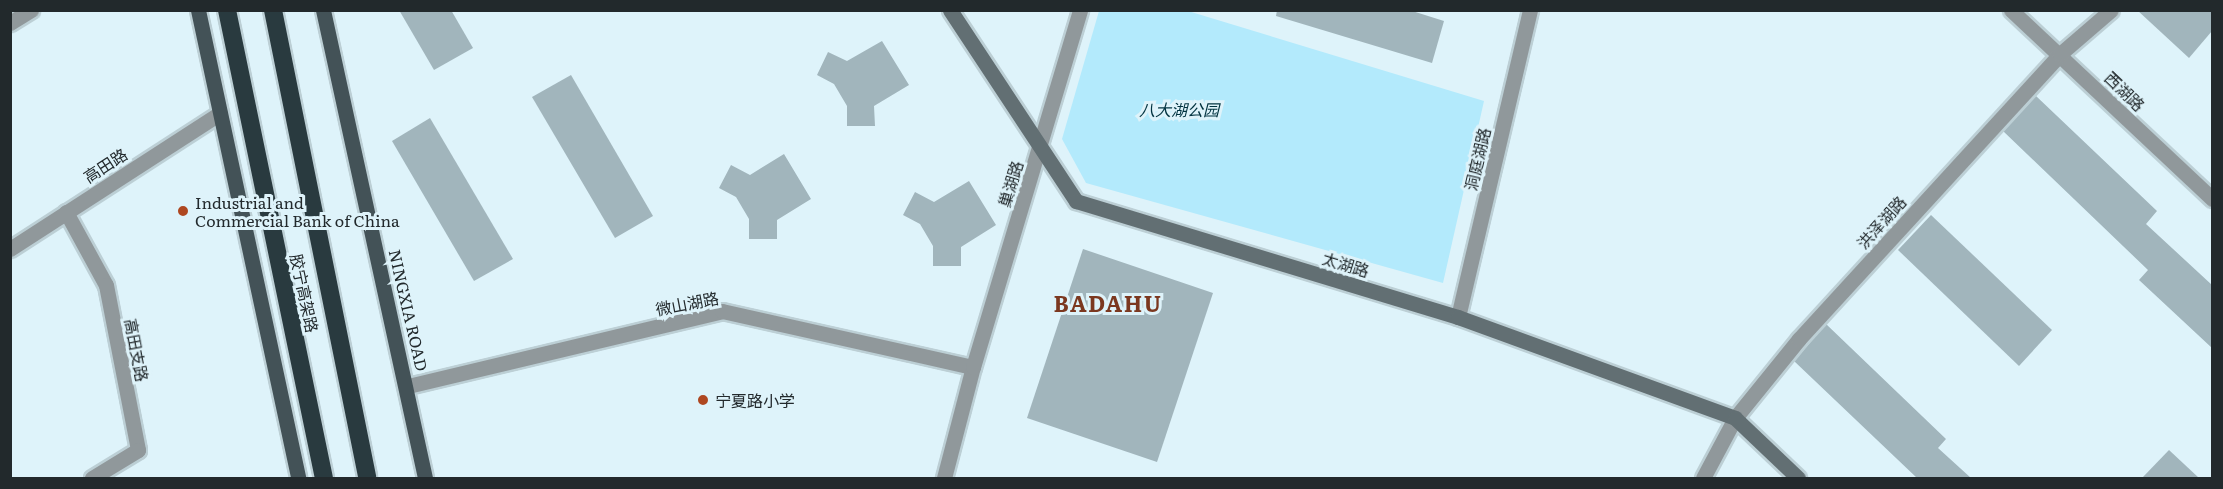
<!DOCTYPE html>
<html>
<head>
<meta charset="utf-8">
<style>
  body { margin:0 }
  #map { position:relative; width:2223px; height:489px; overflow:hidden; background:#def3fa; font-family:Literata,"Noto Sans SC",serif }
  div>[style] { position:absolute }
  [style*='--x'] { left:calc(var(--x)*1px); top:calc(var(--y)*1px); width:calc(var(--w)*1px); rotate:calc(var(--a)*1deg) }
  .green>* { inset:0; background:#b3eafc }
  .building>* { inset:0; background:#a1b5bc }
  .roads { filter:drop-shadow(2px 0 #bccfd5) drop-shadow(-2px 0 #bccfd5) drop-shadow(0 2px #bccfd5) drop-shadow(0 -2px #bccfd5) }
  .street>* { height:15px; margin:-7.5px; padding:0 7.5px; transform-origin:7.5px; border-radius:7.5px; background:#90989b }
  .secondary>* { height:15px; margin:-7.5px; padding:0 7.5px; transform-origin:7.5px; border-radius:7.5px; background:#626f73 }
  .primary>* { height:15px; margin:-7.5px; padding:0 7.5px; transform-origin:7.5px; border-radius:7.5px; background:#435257 }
  .highway>* { height:18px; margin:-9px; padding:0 9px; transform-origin:9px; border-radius:9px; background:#293a3f }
  .dots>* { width:16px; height:16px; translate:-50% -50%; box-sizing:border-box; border:3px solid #def3fa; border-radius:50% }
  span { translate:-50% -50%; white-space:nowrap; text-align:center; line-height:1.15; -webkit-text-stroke:6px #def3fa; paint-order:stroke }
  .street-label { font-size:16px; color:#22292c }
  .park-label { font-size:16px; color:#00323f; font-style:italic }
  .poi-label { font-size:16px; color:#22292c }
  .left { translate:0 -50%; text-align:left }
  .district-label { font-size:22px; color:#7b3820; font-weight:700; letter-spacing:1.5px }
  .frame { position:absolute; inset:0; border:12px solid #22292c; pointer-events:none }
</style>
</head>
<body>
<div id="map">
  <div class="green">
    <div style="clip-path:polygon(1099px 11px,1188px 11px,1484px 101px,1443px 283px,1086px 183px,1062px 139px)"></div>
  </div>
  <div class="building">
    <div style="clip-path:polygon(399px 10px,451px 10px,473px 48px,434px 70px)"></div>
    <div style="clip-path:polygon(1277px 10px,1409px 10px,1444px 21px,1432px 63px,1276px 16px)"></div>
    <div style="clip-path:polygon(2137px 10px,2212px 10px,2212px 31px,2189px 58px)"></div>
    <div style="clip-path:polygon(882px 41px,909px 85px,874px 106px,875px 126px,847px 126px,847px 106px,834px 84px,817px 75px,828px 52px,847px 61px)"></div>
    <div style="clip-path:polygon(571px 75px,653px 216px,615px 238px,532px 97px)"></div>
    <div style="clip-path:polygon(2036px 96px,2157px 211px,2146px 224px,2212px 285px,2212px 348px,2139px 280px,2148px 270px,2003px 131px)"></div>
    <div style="clip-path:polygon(430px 118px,513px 259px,474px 281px,392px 141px)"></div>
    <div style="clip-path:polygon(784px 154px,811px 199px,777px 220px,777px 239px,749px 239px,749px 219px,736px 197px,719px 188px,731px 165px,750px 175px)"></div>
    <div style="clip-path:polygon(969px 181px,996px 225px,961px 247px,961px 266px,933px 266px,933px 246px,920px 224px,903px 215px,915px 192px,934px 202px)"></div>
    <div style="clip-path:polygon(1931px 215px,2052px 330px,2019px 366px,1898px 250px)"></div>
    <div style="clip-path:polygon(1083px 249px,1213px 293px,1157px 462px,1027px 418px)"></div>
    <div style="clip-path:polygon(1826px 324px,1946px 439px,1938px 448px,1971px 478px,1917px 478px,1794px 361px)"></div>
    <div style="clip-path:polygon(2169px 450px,2199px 478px,2142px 478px)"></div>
  </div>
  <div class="roads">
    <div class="street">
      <div style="--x:2011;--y:10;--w:276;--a:43.2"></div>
      <div style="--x:10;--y:23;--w:25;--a:-32"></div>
      <div style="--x:66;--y:212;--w:83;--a:61.3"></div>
      <div style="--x:106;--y:285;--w:168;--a:79"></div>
      <div style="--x:138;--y:450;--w:54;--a:148.7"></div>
      <div style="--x:10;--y:249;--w:250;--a:-32.9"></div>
      <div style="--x:1458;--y:317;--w:315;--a:-76.8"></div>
      <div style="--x:408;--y:386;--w:323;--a:-13.4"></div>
      <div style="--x:722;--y:311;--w:257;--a:12.6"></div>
      <div style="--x:944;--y:478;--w:115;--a:-75.4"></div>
      <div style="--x:973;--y:367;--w:373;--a:-73.3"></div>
      <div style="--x:1703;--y:478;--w:68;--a:-61.9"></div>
      <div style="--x:1735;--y:418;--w:102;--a:-51"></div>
      <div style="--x:1799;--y:339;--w:386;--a:-47.5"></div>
      <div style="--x:2060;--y:54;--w:67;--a:-40.8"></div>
    </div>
    <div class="secondary">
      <div style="--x:950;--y:10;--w:229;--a:56.6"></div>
      <div style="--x:1076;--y:201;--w:399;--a:16.9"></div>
      <div style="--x:1458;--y:317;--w:295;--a:20"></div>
      <div style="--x:1735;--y:418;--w:87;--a:43.6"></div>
    </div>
    <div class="primary">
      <div style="--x:198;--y:10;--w:479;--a:77.9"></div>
      <div style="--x:323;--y:10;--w:479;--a:77.7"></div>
    </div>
    <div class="highway">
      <div style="--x:227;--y:10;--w:478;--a:78.3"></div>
      <div style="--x:273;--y:10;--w:477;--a:78.6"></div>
    </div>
  </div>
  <div class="dots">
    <div style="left:183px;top:211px;background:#ae4720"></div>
    <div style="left:703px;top:400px;background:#ae4720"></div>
  </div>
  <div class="street-label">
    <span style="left:2125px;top:91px;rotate:44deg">西湖路</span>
    <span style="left:1477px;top:159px;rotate:-77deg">洞庭湖路</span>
    <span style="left:105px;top:165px;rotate:-33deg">高田路</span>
    <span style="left:1010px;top:184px;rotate:-73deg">巢湖路</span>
    <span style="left:1881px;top:222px;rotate:-48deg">洪泽湖路</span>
    <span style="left:1346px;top:264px;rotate:17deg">太湖路</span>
    <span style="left:305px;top:293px;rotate:78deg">胶宁高架路</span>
    <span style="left:687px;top:303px;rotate:-11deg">微山湖路</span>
    <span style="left:409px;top:310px;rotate:77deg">NINGXIA ROAD</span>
    <span style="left:137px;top:350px;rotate:79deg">高田支路</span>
  </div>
  <div class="park-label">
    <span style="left:1179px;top:109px">八大湖公园</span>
  </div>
  <div class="poi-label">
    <span class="left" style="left:195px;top:211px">Industrial and<br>Commercial Bank of China</span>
    <span class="left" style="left:715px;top:400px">宁夏路小学</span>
  </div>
  <div class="district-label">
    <span style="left:1108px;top:303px">BADAHU</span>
  </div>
  <div class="frame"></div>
</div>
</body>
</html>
